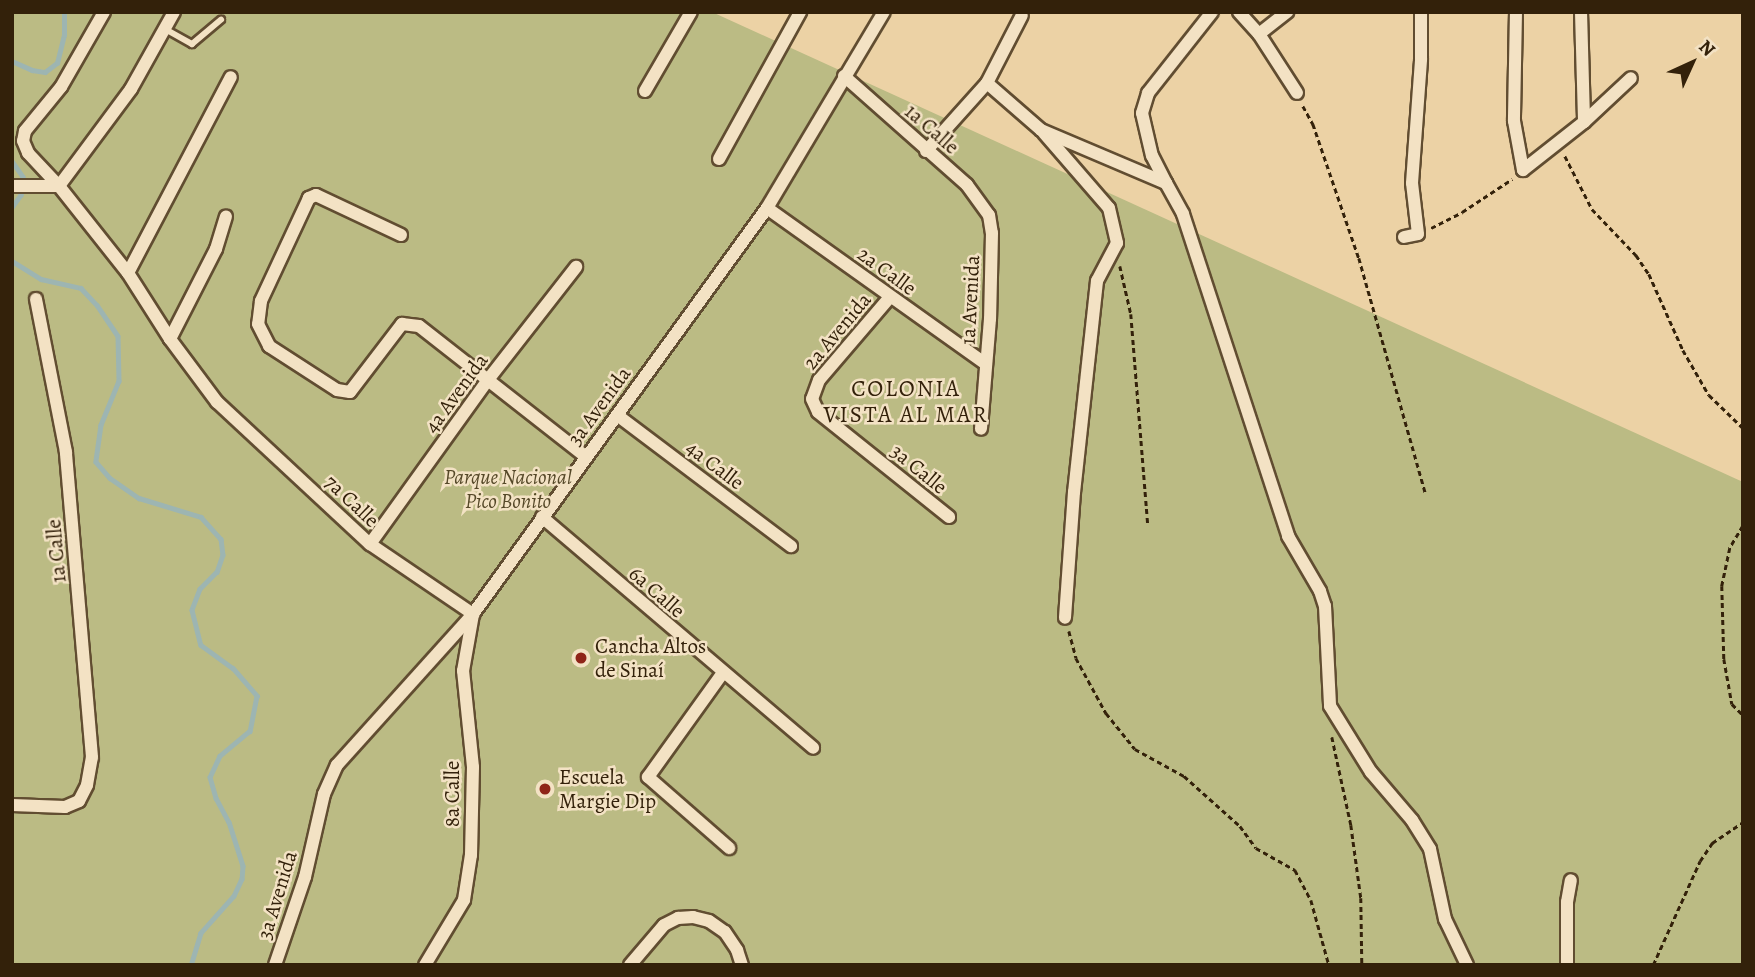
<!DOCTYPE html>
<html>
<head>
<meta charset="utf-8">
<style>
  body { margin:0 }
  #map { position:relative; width:1755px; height:977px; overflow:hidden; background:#ecd2a5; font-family:Alegreya,serif }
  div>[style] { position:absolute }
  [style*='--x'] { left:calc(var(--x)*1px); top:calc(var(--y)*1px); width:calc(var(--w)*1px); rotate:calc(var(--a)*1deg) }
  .green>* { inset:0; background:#bbbb84 }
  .stream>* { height:4.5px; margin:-2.25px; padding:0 2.25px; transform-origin:2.25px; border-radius:2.25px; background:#9db5b2 }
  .path>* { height:2.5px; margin-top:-1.25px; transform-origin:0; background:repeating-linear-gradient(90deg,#33210a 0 5px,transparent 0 8.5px) }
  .roads { filter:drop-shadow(2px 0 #614d31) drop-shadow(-2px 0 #614d31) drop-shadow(0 2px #614d31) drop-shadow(0 -2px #614d31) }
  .service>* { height:6px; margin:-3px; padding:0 3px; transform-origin:3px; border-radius:3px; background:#f3e2c4 }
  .minor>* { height:12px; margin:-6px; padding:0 6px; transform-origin:6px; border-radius:6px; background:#f3e2c4 }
  .dots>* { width:19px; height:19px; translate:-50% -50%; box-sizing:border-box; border:4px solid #f3e2c4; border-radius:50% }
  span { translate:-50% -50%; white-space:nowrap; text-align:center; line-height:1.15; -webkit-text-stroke:5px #f3e2c4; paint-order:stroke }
  .street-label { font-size:21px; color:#33210a }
  .park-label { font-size:21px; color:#554828; font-style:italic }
  .poi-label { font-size:21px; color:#33210a }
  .left { translate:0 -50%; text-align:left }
  .neighbourhood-label { font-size:23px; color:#33210a; letter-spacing:2px }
  .frame { position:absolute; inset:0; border:14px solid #33210a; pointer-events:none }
  .north { position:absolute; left:1657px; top:28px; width:70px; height:70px; -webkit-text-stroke:5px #f3e2c4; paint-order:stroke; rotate:45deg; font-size:19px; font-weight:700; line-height:28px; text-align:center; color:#33210a }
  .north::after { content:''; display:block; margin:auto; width:24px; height:32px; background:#33210a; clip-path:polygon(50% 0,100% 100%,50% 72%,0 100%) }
</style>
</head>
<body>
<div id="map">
  <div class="green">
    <div style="clip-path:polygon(12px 12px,712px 12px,1743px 482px,1743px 965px,12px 965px)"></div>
  </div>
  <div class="stream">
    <div style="--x:12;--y:61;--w:22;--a:24"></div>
    <div style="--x:32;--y:70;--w:13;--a:9"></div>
    <div style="--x:45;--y:72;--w:15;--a:-37"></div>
    <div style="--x:57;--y:63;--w:29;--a:-76"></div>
    <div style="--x:64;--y:35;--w:23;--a:-90"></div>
    <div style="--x:12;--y:161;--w:19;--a:55"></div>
    <div style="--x:23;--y:177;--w:18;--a:96"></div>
    <div style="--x:21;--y:195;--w:16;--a:125"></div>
    <div style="--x:12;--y:261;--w:34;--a:32"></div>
    <div style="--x:41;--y:279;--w:41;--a:12.7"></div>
    <div style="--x:81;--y:288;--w:23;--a:47"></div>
    <div style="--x:97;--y:305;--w:37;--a:56"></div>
    <div style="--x:118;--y:336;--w:45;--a:88.7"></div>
    <div style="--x:119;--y:381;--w:48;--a:112.2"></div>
    <div style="--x:101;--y:425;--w:37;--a:98"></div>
    <div style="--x:96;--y:462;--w:21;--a:49"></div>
    <div style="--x:110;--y:478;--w:35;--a:35"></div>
    <div style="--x:139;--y:498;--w:65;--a:17"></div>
    <div style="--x:201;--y:517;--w:30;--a:48"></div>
    <div style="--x:221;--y:539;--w:16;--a:83"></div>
    <div style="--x:223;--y:555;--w:18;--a:109"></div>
    <div style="--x:217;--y:572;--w:24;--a:135"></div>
    <div style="--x:200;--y:589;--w:22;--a:111"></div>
    <div style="--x:192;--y:610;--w:36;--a:76"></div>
    <div style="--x:201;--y:645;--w:39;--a:36"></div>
    <div style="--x:233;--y:668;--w:37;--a:49"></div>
    <div style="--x:257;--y:696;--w:36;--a:101"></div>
    <div style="--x:250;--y:731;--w:39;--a:140"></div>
    <div style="--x:220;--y:756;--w:23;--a:115"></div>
    <div style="--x:210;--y:777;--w:22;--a:74"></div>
    <div style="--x:216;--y:798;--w:27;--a:62"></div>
    <div style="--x:229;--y:822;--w:46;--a:72.3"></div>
    <div style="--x:243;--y:866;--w:13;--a:94"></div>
    <div style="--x:242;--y:879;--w:19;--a:115"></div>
    <div style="--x:234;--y:896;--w:50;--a:131.7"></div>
    <div style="--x:201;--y:933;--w:34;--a:107"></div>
  </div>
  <div class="path">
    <div style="--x:1303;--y:106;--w:21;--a:61"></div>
    <div style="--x:1313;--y:124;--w:142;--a:71.1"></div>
    <div style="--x:1359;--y:258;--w:245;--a:74.2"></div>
    <div style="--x:1565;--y:156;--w:59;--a:63"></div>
    <div style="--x:1592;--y:209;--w:64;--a:46.3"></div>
    <div style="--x:1636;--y:255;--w:23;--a:56"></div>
    <div style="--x:1649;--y:274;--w:83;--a:65.9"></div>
    <div style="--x:1683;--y:350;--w:52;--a:60"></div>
    <div style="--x:1709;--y:395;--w:47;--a:44.1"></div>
    <div style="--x:1431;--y:228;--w:35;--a:-27"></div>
    <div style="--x:1462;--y:212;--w:60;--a:-33.4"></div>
    <div style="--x:1120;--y:266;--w:49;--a:77.1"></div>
    <div style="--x:1131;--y:314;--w:211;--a:85.4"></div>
    <div style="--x:1743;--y:526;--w:26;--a:121"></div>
    <div style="--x:1730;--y:548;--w:39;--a:102"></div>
    <div style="--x:1722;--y:586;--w:73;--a:88.4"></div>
    <div style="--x:1724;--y:659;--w:46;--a:79.9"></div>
    <div style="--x:1732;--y:704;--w:16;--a:45"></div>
    <div style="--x:1069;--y:631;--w:28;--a:75"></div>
    <div style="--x:1076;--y:658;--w:63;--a:61.4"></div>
    <div style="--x:1106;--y:713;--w:46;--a:51.1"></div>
    <div style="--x:1135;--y:749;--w:56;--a:28.9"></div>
    <div style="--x:1184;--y:776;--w:75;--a:41.8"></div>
    <div style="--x:1240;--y:826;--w:27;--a:54"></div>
    <div style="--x:1256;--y:848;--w:45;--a:29.4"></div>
    <div style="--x:1295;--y:870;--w:34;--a:62"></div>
    <div style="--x:1311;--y:900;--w:67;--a:74.5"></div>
    <div style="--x:1332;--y:737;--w:90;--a:77.8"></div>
    <div style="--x:1351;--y:825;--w:74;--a:82.2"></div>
    <div style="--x:1361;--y:898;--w:67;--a:89.1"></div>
    <div style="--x:1653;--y:965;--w:114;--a:-65.7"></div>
    <div style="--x:1700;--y:861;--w:22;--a:-56"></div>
    <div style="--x:1712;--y:843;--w:37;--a:-34"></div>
  </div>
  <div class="roads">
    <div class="service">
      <div style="--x:165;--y:29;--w:31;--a:29"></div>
      <div style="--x:192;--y:44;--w:38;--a:-40"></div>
    </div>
    <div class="minor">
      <div style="--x:104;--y:12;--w:86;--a:119.8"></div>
      <div style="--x:61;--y:87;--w:57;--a:129.3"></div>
      <div style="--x:25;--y:131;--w:10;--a:101"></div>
      <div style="--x:23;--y:141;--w:13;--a:67"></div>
      <div style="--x:28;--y:153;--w:45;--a:46.8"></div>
      <div style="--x:59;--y:186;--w:111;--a:51.6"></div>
      <div style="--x:128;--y:273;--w:78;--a:57.5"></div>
      <div style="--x:170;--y:339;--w:79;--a:53.3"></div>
      <div style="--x:217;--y:402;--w:209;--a:42.9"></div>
      <div style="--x:370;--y:544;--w:125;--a:34.2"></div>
      <div style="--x:1239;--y:12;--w:30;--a:48"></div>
      <div style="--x:1259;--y:34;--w:70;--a:57.2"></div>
      <div style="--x:1516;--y:12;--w:109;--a:91.1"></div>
      <div style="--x:1514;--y:121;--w:50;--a:79.6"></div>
      <div style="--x:1523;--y:170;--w:78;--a:-38.2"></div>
      <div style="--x:1584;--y:122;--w:64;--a:-43.1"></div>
      <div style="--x:1581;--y:12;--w:110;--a:88.4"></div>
      <div style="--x:1259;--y:34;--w:36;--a:-38"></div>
      <div style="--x:844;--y:76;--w:164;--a:41.5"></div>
      <div style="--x:967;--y:185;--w:37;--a:54"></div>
      <div style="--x:989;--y:215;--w:18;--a:81"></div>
      <div style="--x:992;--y:233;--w:86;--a:91.3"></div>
      <div style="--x:990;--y:319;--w:110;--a:94.7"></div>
      <div style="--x:987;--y:83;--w:72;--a:41"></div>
      <div style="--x:1041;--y:130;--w:136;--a:23"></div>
      <div style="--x:1166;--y:183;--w:35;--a:61"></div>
      <div style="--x:1183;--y:214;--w:339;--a:71.9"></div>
      <div style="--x:1288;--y:536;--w:64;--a:59.8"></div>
      <div style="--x:1320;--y:591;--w:16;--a:72"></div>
      <div style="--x:1325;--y:606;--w:100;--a:87.1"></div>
      <div style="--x:1330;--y:706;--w:78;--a:58.2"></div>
      <div style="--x:1371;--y:772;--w:63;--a:49.5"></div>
      <div style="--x:1412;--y:820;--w:34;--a:58"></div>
      <div style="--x:1430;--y:849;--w:72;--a:77.9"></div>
      <div style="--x:1445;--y:919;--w:51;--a:64.4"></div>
      <div style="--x:645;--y:91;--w:91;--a:-59.8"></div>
      <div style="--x:1044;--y:133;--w:99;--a:49.1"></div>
      <div style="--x:1109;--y:208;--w:36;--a:77"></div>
      <div style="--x:1117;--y:243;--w:43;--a:117.8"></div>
      <div style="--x:1097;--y:281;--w:212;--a:96.2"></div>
      <div style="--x:1074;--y:492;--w:126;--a:94.1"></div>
      <div style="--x:926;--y:151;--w:91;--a:-48.1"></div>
      <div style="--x:987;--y:83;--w:76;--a:-62.8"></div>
      <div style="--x:719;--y:159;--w:168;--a:-61.1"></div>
      <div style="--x:1166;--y:183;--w:30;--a:-117"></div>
      <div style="--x:1152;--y:156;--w:44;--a:-103.1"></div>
      <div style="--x:1142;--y:113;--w:21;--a:-73"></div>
      <div style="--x:1148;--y:93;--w:103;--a:-51.7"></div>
      <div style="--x:12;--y:186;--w:47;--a:0"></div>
      <div style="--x:59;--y:186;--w:121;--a:-53.4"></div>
      <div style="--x:131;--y:89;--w:88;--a:-60.8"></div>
      <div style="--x:767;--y:208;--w:269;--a:35.5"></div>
      <div style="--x:401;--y:235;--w:94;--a:-154.8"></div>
      <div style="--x:316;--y:195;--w:8;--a:157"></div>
      <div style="--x:309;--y:198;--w:114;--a:115"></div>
      <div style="--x:261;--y:301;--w:23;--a:97"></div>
      <div style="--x:258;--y:324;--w:25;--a:63"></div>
      <div style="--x:269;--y:346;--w:81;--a:32.9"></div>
      <div style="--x:337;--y:390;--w:13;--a:9"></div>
      <div style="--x:350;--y:392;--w:86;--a:-52.6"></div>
      <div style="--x:402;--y:324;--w:17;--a:7"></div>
      <div style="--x:419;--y:326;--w:212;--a:38.1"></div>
      <div style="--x:1404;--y:237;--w:14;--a:-12"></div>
      <div style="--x:1418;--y:234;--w:51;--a:-96.7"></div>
      <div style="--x:1412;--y:183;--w:124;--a:-85.8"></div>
      <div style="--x:1421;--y:59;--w:47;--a:-90"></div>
      <div style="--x:128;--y:273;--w:221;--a:-62.3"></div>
      <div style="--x:890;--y:297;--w:109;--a:130.5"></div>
      <div style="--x:819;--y:380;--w:20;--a:110"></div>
      <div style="--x:812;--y:399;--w:14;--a:65"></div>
      <div style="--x:818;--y:412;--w:168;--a:38.7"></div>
      <div style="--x:170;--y:339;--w:101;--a:-62.9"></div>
      <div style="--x:216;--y:249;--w:34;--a:-73"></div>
      <div style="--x:617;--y:415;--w:218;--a:37"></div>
      <div style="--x:542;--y:517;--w:356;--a:40.4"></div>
      <div style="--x:370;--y:544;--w:201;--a:-54.3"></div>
      <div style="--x:487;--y:381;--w:145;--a:-52"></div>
      <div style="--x:722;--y:674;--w:127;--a:125.7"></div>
      <div style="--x:648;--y:777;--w:108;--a:41.2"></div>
      <div style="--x:12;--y:805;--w:53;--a:2.2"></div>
      <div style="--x:65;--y:807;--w:15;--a:-23"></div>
      <div style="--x:79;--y:801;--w:18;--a:-63"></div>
      <div style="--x:87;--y:785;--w:28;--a:-80"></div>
      <div style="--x:92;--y:757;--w:306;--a:-94.9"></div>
      <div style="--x:66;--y:452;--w:156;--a:-101.1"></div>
      <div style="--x:275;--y:965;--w:93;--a:-71.2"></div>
      <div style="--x:305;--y:877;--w:85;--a:-77.1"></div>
      <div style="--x:324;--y:794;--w:32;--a:-66"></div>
      <div style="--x:337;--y:765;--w:203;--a:-48"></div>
      <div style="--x:473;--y:614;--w:501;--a:-54.09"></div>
      <div style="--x:767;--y:208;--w:228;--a:-59.2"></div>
      <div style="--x:425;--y:965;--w:76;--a:-59"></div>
      <div style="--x:464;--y:900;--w:46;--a:-81.2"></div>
      <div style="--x:471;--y:855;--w:88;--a:-88.7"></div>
      <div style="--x:473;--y:767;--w:97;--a:-95.9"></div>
      <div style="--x:463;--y:671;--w:58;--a:-80"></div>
      <div style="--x:630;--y:965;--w:52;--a:-49.6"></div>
      <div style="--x:664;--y:925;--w:16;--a:-27"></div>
      <div style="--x:678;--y:918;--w:15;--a:-4"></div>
      <div style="--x:693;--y:917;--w:16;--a:14"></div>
      <div style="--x:709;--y:921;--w:19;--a:35"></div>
      <div style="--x:725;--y:932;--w:22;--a:56"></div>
      <div style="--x:737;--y:950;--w:16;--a:72"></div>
      <div style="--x:1567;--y:965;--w:63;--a:-90"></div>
      <div style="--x:1567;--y:902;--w:22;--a:-80"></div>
    </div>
  </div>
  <div class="dots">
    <div style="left:581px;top:658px;background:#8f2418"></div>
    <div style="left:545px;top:789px;background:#8f2418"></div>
  </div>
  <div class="street-label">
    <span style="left:932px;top:129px;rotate:41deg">1a Calle</span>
    <span style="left:887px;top:271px;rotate:36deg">2a Calle</span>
    <span style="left:970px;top:300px;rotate:-87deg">1a Avenida</span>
    <span style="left:837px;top:331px;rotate:-50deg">2a Avenida</span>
    <span style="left:456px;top:393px;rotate:-54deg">4a Avenida</span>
    <span style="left:599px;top:406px;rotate:-54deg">3a Avenida</span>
    <span style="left:715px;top:465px;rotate:37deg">4a Calle</span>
    <span style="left:919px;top:469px;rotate:39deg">3a Calle</span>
    <span style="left:352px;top:501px;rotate:43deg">7a Calle</span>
    <span style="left:56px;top:551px;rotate:-95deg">1a Calle</span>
    <span style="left:657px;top:592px;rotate:41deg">6a Calle</span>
    <span style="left:452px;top:794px;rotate:-90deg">8a Calle</span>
    <span style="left:277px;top:895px;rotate:-73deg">3a Avenida</span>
  </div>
  <div class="park-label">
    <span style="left:508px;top:489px">Parque Nacional<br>Pico Bonito</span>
  </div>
  <div class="poi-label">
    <span class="left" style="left:595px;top:658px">Cancha Altos<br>de Sinaí</span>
    <span class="left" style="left:559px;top:789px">Escuela<br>Margie Dip</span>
  </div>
  <div class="neighbourhood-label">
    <span style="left:906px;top:402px">COLONIA<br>VISTA AL MAR</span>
  </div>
  <div class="frame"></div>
  <div class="north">N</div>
</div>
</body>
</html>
